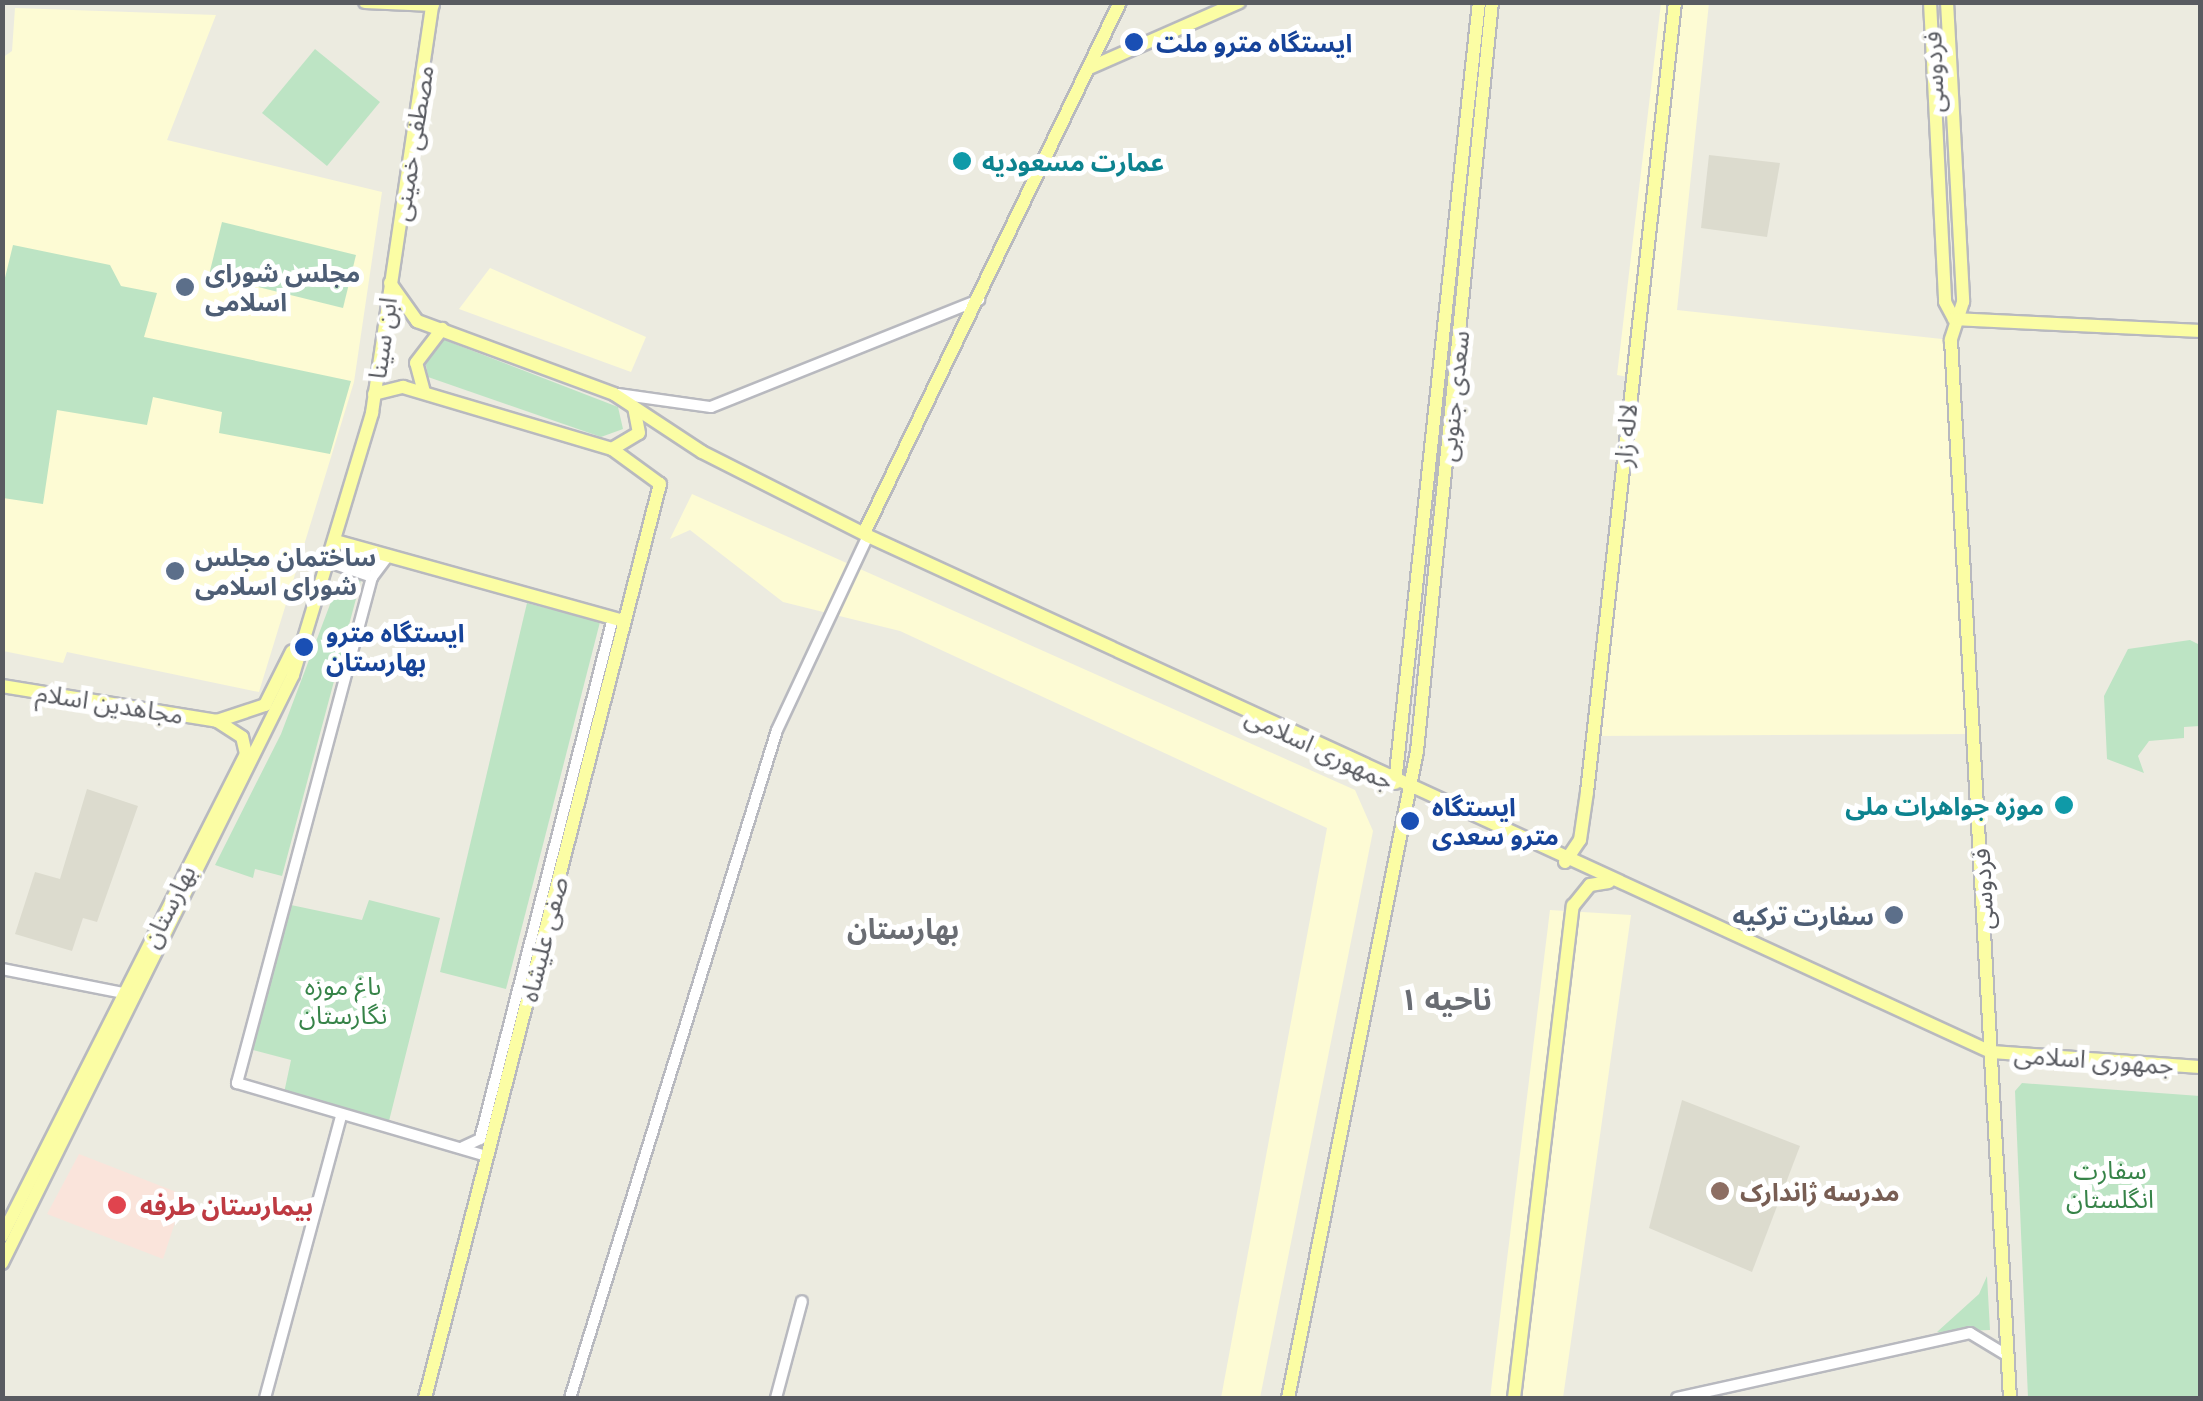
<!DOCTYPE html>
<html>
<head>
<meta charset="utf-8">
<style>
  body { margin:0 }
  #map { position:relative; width:2203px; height:1401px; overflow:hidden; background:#ecebe0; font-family:Lato,"Noto Sans Arabic",sans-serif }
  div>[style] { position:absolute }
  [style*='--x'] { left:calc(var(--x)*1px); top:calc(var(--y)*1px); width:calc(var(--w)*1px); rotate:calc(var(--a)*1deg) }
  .commercial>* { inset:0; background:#fdfbd4 }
  .education>* { inset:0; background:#dcdbce }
  .medical>* { inset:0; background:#fae4db }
  .green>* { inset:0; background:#bde4c4 }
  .roads { filter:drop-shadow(2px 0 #b8b9bf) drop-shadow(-2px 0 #b8b9bf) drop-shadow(0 2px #b8b9bf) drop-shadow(0 -2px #b8b9bf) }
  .minor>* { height:10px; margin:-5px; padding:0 5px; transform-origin:5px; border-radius:5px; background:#fff }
  .major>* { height:12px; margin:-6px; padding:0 6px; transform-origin:6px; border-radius:6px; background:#fbfda4 }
  .dots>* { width:28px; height:28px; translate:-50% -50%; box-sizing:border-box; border:5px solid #fff; border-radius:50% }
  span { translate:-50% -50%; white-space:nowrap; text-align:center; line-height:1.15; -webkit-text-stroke:10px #fff; paint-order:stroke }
  .transit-label { font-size:25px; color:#164399; font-weight:700 }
  .left { translate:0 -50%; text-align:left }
  .street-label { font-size:25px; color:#595b61 }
  .culture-label { font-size:25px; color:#0d838f; font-weight:700 }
  .right { translate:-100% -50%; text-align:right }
  .service-label { font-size:25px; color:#4e5e75; font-weight:700 }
  .park-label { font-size:25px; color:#368348 }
  .education-label { font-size:25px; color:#785e54; font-weight:700 }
  .health-label { font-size:25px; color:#be3a42; font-weight:700 }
  .neighbourhood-label { font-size:28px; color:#6a6d73; font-weight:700 }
  .quarter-label { font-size:30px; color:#6a6d73; font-weight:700 }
  .frame { position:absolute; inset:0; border:5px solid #595b61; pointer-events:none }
</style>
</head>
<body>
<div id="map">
  <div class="commercial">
    <div style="clip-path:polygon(1661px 3px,1670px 3px,1628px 377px,1617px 375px)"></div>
    <div style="clip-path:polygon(1683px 3px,1709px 3px,1677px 310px,1951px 340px,1973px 734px,1593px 736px)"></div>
    <div style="clip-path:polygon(15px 8px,216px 15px,167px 140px,382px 192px,354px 382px,259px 692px,67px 652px,63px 663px,3px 651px,2px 58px,12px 51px)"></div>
    <div style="clip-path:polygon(490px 268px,646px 337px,631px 372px,459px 309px)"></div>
    <div style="clip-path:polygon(692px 494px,1355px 790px,1373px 831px,1260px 1398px,1221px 1398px,1327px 828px,900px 631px,783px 602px,690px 530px,670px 539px)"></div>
    <div style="clip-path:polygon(1550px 910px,1631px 915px,1563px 1398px,1490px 1398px)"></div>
  </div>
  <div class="education">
    <div style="clip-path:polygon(1709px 155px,1780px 163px,1767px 237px,1701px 228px)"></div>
    <div style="clip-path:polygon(87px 789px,138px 806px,97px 922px,83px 918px,72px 951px,15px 934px,35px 872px,60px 879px)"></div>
    <div style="clip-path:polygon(1682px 1100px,1800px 1146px,1752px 1272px,1649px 1228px)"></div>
  </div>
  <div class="medical">
    <div style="clip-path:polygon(79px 1154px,184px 1195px,163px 1259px,47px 1214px)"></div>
  </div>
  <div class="green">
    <div style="clip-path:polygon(315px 49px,380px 102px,327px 166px,262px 113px)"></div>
    <div style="clip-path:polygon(222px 222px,356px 255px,343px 308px,209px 275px)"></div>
    <div style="clip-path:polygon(13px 245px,110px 265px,121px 286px,157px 293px,144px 337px,351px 381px,330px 454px,219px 433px,222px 412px,153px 397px,147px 425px,57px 410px,43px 504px,3px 498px,3px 286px)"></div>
    <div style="clip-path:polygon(442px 339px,618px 407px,623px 429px,601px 437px,428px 377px,425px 360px)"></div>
    <div style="clip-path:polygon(343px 570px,361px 580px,282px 876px,255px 869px,253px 878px,215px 865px,281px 734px)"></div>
    <div style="clip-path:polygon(527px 603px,600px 622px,506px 989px,440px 972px)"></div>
    <div style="clip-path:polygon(2190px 640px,2200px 645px,2200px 726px,2184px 727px,2184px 738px,2149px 741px,2138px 756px,2144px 773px,2107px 759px,2104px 696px,2128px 649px)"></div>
    <div style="clip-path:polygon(369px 900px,440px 918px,389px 1121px,284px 1093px,291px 1060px,253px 1050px,291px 905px,362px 920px)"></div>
    <div style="clip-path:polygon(2022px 1083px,2200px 1096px,2200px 1398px,2028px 1398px,2015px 1091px)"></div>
    <div style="clip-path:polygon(1987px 1276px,1990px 1330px,1937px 1332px,1979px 1294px)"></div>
  </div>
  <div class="roads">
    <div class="minor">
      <div style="--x:618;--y:394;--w:94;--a:8"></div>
      <div style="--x:711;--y:407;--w:289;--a:-21.8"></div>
      <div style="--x:388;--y:556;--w:26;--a:127"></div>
      <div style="--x:372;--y:577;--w:524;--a:104.94"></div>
      <div style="--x:237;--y:1083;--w:259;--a:16.3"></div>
      <div style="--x:326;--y:561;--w:49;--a:19.2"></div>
      <div style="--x:2;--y:969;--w:123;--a:11.2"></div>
      <div style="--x:463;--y:1147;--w:19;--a:-25"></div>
      <div style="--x:480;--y:1139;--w:538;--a:-75.68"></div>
      <div style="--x:265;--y:1398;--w:291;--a:-74.9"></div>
      <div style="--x:570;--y:1398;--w:699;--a:-72.78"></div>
      <div style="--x:777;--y:730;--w:214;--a:-64.9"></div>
      <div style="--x:776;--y:1398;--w:100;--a:-75"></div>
      <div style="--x:1677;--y:1398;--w:300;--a:-12.5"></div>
      <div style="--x:1970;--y:1333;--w:44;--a:31.2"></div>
    </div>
    <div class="major">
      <div style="--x:365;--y:2;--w:68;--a:2.5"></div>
      <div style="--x:1930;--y:2;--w:300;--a:87.1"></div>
      <div style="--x:1945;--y:302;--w:19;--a:62"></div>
      <div style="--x:1947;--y:2;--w:300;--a:86.9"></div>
      <div style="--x:1963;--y:302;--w:40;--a:108"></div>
      <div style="--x:1951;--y:340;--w:1060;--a:86.81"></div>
      <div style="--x:1089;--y:68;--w:164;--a:-23.7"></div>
      <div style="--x:390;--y:283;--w:47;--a:54.6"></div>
      <div style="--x:417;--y:321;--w:210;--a:20.3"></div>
      <div style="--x:614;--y:394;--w:105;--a:33.4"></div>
      <div style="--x:702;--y:452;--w:186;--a:26.8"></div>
      <div style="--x:868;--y:536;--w:1236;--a:24.68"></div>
      <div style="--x:1991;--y:1052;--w:210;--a:4.1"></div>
      <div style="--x:1954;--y:319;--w:246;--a:2.8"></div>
      <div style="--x:424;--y:392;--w:30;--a:-105"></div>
      <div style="--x:416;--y:363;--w:43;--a:-52.6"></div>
      <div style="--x:374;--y:394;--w:30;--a:-14"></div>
      <div style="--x:403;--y:387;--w:218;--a:16.5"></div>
      <div style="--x:612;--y:449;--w:59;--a:36.1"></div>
      <div style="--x:660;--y:484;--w:944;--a:104.42"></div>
      <div style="--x:612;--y:449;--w:31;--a:-31"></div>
      <div style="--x:639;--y:433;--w:25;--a:-101"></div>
      <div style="--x:864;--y:533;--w:589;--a:-64.26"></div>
      <div style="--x:335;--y:541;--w:300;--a:15.5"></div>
      <div style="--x:2;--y:686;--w:218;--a:9.2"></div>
      <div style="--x:217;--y:721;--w:51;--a:-18.4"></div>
      <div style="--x:265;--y:705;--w:60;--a:-63.4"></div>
      <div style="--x:1395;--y:783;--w:786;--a:-83.86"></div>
      <div style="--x:1565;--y:862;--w:27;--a:-56"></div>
      <div style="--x:1580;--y:840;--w:49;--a:-81.7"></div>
      <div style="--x:1587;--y:792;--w:795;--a:-83.64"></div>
      <div style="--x:2;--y:1236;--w:540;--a:-63.15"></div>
      <div style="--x:246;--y:754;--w:17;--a:-103"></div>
      <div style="--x:242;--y:737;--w:30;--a:-147"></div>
      <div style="--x:2;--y:1263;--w:656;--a:-63.67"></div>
      <div style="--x:293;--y:675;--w:274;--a:-73.2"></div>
      <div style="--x:372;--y:413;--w:416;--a:-81.6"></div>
      <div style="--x:1288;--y:1398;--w:660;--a:-78.72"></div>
      <div style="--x:1417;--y:751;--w:753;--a:-84.28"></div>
      <div style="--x:1514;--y:1398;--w:496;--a:-83.2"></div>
      <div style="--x:1573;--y:906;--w:27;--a:-51"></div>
      <div style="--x:1590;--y:885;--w:19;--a:-9"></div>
    </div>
  </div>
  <div class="dots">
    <div style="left:1134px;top:42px;background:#1a4fb4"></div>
    <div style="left:962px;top:161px;background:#0f9aa8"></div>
    <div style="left:185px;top:287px;background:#5c6f8a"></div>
    <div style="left:175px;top:571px;background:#5c6f8a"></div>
    <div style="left:304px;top:647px;background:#1a4fb4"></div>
    <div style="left:2064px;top:805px;background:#0f9aa8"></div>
    <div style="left:1410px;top:821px;background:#1a4fb4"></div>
    <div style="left:1894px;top:915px;background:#5c6f8a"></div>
    <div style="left:1720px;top:1191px;background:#8d6e63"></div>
    <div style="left:117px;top:1205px;background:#e0444e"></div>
  </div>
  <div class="transit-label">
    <span class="left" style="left:1156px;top:42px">ایستگاه مترو ملت</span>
    <span class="left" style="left:326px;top:647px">ایستگاه مترو<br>بهارستان</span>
    <span class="left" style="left:1432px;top:821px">ایستگاه<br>مترو سعدی</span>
  </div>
  <div class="street-label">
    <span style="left:1933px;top:72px;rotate:-92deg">فردوسی</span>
    <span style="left:412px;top:143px;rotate:-81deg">مصطفی خمینی</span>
    <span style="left:382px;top:338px;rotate:-82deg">ابن سینا</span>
    <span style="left:1453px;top:396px;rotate:-84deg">سعدی جنوبی</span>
    <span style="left:1625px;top:435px;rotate:-85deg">لاله زار</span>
    <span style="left:110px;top:703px;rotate:9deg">مجاهدین اسلام</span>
    <span style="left:1320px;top:748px;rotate:25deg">جمهوری اسلامی</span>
    <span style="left:1982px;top:889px;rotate:-93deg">فردوسی</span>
    <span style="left:168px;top:906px;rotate:-63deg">بهارستان</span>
    <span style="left:543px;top:939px;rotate:-76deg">صفی علیشاه</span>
    <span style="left:2094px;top:1059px;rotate:4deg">جمهوری اسلامی</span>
  </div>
  <div class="culture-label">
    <span class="left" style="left:982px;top:161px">عمارت مسعودیه</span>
    <span class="right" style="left:2044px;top:805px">موزه جواهرات ملی</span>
  </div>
  <div class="service-label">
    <span class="left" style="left:205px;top:287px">مجلس شورای<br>اسلامی</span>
    <span class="left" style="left:195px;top:571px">ساختمان مجلس<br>شورای اسلامی</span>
    <span class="right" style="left:1874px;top:915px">سفارت ترکیه</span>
  </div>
  <div class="park-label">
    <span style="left:343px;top:1000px">باغ موزه<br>نگارستان</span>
    <span style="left:2110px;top:1184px">سفارت<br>انگلستان</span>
  </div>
  <div class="education-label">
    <span class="left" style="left:1740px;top:1191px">مدرسه ژاندارک</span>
  </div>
  <div class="health-label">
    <span class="left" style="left:140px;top:1205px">بیمارستان طرفه</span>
  </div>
  <div class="neighbourhood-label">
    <span style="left:903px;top:928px">بهارستان</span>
  </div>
  <div class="quarter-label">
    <span style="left:1446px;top:998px">ناحیه ۱</span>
  </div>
  <div class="frame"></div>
</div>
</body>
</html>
